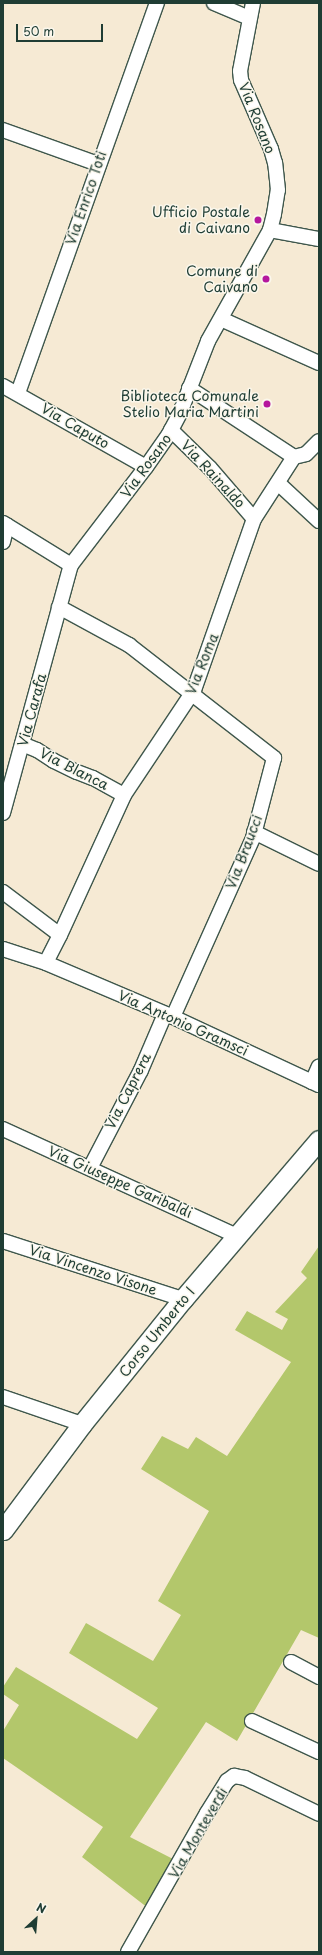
<!DOCTYPE html>
<html>
<head>
<meta charset="utf-8">
<style>
  body { margin:0 }
  #map { position:relative; width:322px; height:1955px; overflow:hidden; background:#f6ead4; font-family:"Playpen Sans",sans-serif }
  div>[style] { position:absolute }
  [style*='--x'] { left:calc(var(--x)*1px); top:calc(var(--y)*1px); width:calc(var(--w)*1px); rotate:calc(var(--a)*1deg) }
  .green>* { inset:0; background:#b3c76b }
  .roads { filter:drop-shadow(1px 0 #3f574c) drop-shadow(-1px 0 #3f574c) drop-shadow(0 1px #3f574c) drop-shadow(0 -1px #3f574c) }
  .street>* { height:14px; margin:-7px; padding:0 7px; transform-origin:7px; border-radius:7px; background:#fff }
  .secondary>* { height:19px; margin:-9.5px; padding:0 9.5px; transform-origin:9.5px; border-radius:9.5px; background:#fff }
  .dots>* { width:11px; height:11px; translate:-50% -50%; box-sizing:border-box; border:2px solid #fbf7ec; border-radius:50% }
  span { translate:-50% -50%; white-space:nowrap; text-align:center; line-height:1.15; -webkit-text-stroke:3px #fbf7ec; paint-order:stroke }
  .street-label { font-size:14px; color:#1f3d34 }
  .poi-label { font-size:14px; color:#1f3d34 }
  .right { translate:-100% -50%; text-align:right }
  .frame { position:absolute; inset:0; border:4px solid #1f3d34; pointer-events:none }
  .north { position:absolute; left:16px; top:1899px; width:40px; height:40px; -webkit-text-stroke:3px #fbf7ec; paint-order:stroke; rotate:26deg; font-size:11px; font-weight:700; line-height:16px; text-align:center; color:#1f3d34 }
  .north::after { content:''; display:block; margin:auto; width:14px; height:18px; background:#1f3d34; clip-path:polygon(50% 0,100% 100%,50% 72%,0 100%) }
  .scale { position:absolute; left:16px; top:24px; width:87px; height:18px; box-sizing:border-box; border:2px solid #1f3d34; border-top:0; padding-left:5px; font-size:12px; line-height:14px; white-space:nowrap; color:#1f3d34; -webkit-text-stroke:3px #fbf7ec; paint-order:stroke }
</style>
</head>
<body>
<div id="map">
  <div class="green">
    <div style="clip-path:polygon(319px 1246px,319px 1638px,301px 1630px,237px 1741px,206px 1722px,130px 1837px,173px 1859px,148px 1908px,82px 1857px,103px 1827px,3px 1758px,3px 1731px,19px 1705px,3px 1694px,3px 1687px,16px 1667px,137px 1739px,158px 1708px,69px 1653px,86px 1623px,153px 1661px,181px 1615px,158px 1601px,209px 1511px,141px 1469px,162px 1436px,188px 1449px,196px 1437px,227px 1456px,291px 1362px,235px 1330px,247px 1311px,282px 1330px,288px 1319px,275px 1312px,307px 1278px,301px 1272px)"></div>
  </div>
  <div class="roads">
    <div class="street">
      <div style="--x:214;--y:3;--w:38;--a:23"></div>
      <div style="--x:3;--y:130;--w:101;--a:19.7"></div>
      <div style="--x:270;--y:230;--w:50;--a:10.4"></div>
      <div style="--x:221;--y:319;--w:107;--a:24.2"></div>
      <div style="--x:3;--y:386;--w:164;--a:29.5"></div>
      <div style="--x:189;--y:388;--w:126;--a:33.3"></div>
      <div style="--x:18;--y:393;--w:414;--a:-70.4"></div>
      <div style="--x:171;--y:430;--w:54;--a:44.3"></div>
      <div style="--x:210;--y:468;--w:67;--a:49.2"></div>
      <div style="--x:278;--y:483;--w:56;--a:42.8"></div>
      <div style="--x:3;--y:523;--w:80;--a:31.7"></div>
      <div style="--x:3;--y:542;--w:17;--a:-77"></div>
      <div style="--x:59;--y:607;--w:80;--a:28.5"></div>
      <div style="--x:129;--y:645;--w:184;--a:37.9"></div>
      <div style="--x:274;--y:758;--w:83;--a:104.7"></div>
      <div style="--x:253;--y:838;--w:196;--a:114.1"></div>
      <div style="--x:22;--y:744;--w:16;--a:22"></div>
      <div style="--x:37;--y:750;--w:20;--a:33"></div>
      <div style="--x:54;--y:761;--w:25;--a:26"></div>
      <div style="--x:77;--y:772;--w:17;--a:21"></div>
      <div style="--x:93;--y:778;--w:35;--a:29"></div>
      <div style="--x:3;--y:813;--w:257;--a:-74.7"></div>
      <div style="--x:71;--y:565;--w:123;--a:-52.6"></div>
      <div style="--x:146;--y:467;--w:40;--a:-55.1"></div>
      <div style="--x:169;--y:434;--w:24;--a:-62"></div>
      <div style="--x:180;--y:413;--w:77;--a:-68.7"></div>
      <div style="--x:208;--y:341;--w:127;--a:-60.8"></div>
      <div style="--x:270;--y:230;--w:16;--a:-76"></div>
      <div style="--x:274;--y:214;--w:24;--a:-81"></div>
      <div style="--x:278;--y:190;--w:27;--a:-96"></div>
      <div style="--x:275;--y:163;--w:15;--a:-106"></div>
      <div style="--x:271;--y:149;--w:75;--a:-113.5"></div>
      <div style="--x:241;--y:80;--w:9;--a:-96"></div>
      <div style="--x:240;--y:71;--w:69;--a:-79.2"></div>
      <div style="--x:254;--y:832;--w:72;--a:26.2"></div>
      <div style="--x:3;--y:892;--w:71;--a:37"></div>
      <div style="--x:60;--y:935;--w:31;--a:117"></div>
      <div style="--x:60;--y:935;--w:154;--a:-65.4"></div>
      <div style="--x:124;--y:795;--w:126;--a:-56.3"></div>
      <div style="--x:194;--y:690;--w:181;--a:-70.7"></div>
      <div style="--x:254;--y:519;--w:74;--a:-57.2"></div>
      <div style="--x:294;--y:457;--w:12;--a:-14"></div>
      <div style="--x:306;--y:454;--w:18;--a:-45"></div>
      <div style="--x:3;--y:949;--w:45;--a:18"></div>
      <div style="--x:46;--y:963;--w:138;--a:23"></div>
      <div style="--x:173;--y:1017;--w:161;--a:25"></div>
      <div style="--x:312;--y:1082;--w:17;--a:-66"></div>
      <div style="--x:3;--y:1129;--w:257;--a:24.6"></div>
      <div style="--x:90;--y:1168;--w:110;--a:-62.5"></div>
      <div style="--x:141;--y:1070;--w:61;--a:-66.8"></div>
      <div style="--x:3;--y:1241;--w:189;--a:17.9"></div>
      <div style="--x:3;--y:1397;--w:83;--a:18.9"></div>
      <div style="--x:291;--y:1662;--w:32;--a:28"></div>
      <div style="--x:252;--y:1721;--w:74;--a:24.8"></div>
      <div style="--x:128;--y:1952;--w:160;--a:-60.4"></div>
      <div style="--x:207;--y:1813;--w:38;--a:-58"></div>
      <div style="--x:227;--y:1781;--w:9;--a:-36"></div>
      <div style="--x:234;--y:1776;--w:11;--a:10"></div>
      <div style="--x:245;--y:1778;--w:82;--a:25.9"></div>
    </div>
    <div class="secondary">
      <div style="--x:3;--y:1530;--w:132;--a:-53.3"></div>
      <div style="--x:82;--y:1424;--w:161;--a:-51.1"></div>
      <div style="--x:183;--y:1299;--w:209;--a:-49.5"></div>
    </div>
  </div>
  <div class="dots">
    <div style="left:258px;top:220px;background:#b5179e"></div>
    <div style="left:266px;top:279px;background:#b5179e"></div>
    <div style="left:267px;top:404px;background:#b5179e"></div>
  </div>
  <div class="street-label">
    <span style="left:257px;top:118px;rotate:68deg">Via Rosano</span>
    <span style="left:86px;top:198px;rotate:-71deg">Via Enrico Toti</span>
    <span style="left:75px;top:426px;rotate:30deg">Via Caputo</span>
    <span style="left:146px;top:466px;rotate:-54deg">Via Rosano</span>
    <span style="left:213px;top:474px;rotate:47deg">Via Rainaldo</span>
    <span style="left:202px;top:664px;rotate:-68deg">Via Roma</span>
    <span style="left:32px;top:710px;rotate:-75deg">Via Carafa</span>
    <span style="left:74px;top:769px;rotate:27deg">Via Blanca</span>
    <span style="left:244px;top:852px;rotate:-69deg">Via Braucci</span>
    <span style="left:183px;top:1023px;rotate:24deg">Via Antonio Gramsci</span>
    <span style="left:128px;top:1091px;rotate:-63deg">Via Caprera</span>
    <span style="left:120px;top:1182px;rotate:24deg">Via Giuseppe Garibaldi</span>
    <span style="left:93px;top:1270px;rotate:18deg">Via Vincenzo Visone</span>
    <span style="left:157px;top:1332px;rotate:-51deg">Corso Umberto I</span>
    <span style="left:198px;top:1833px;rotate:-60deg">Via Monteverdi</span>
  </div>
  <div class="poi-label">
    <span class="right" style="left:250px;top:220px">Ufficio Postale<br>di Caivano</span>
    <span class="right" style="left:258px;top:279px">Comune di<br>Caivano</span>
    <span class="right" style="left:259px;top:404px">Biblioteca Comunale<br>Stelio Maria Martini</span>
  </div>
  <div class="frame"></div>
  <div class="north">N</div>
  <div class="scale">50 m</div>
</div>
</body>
</html>
